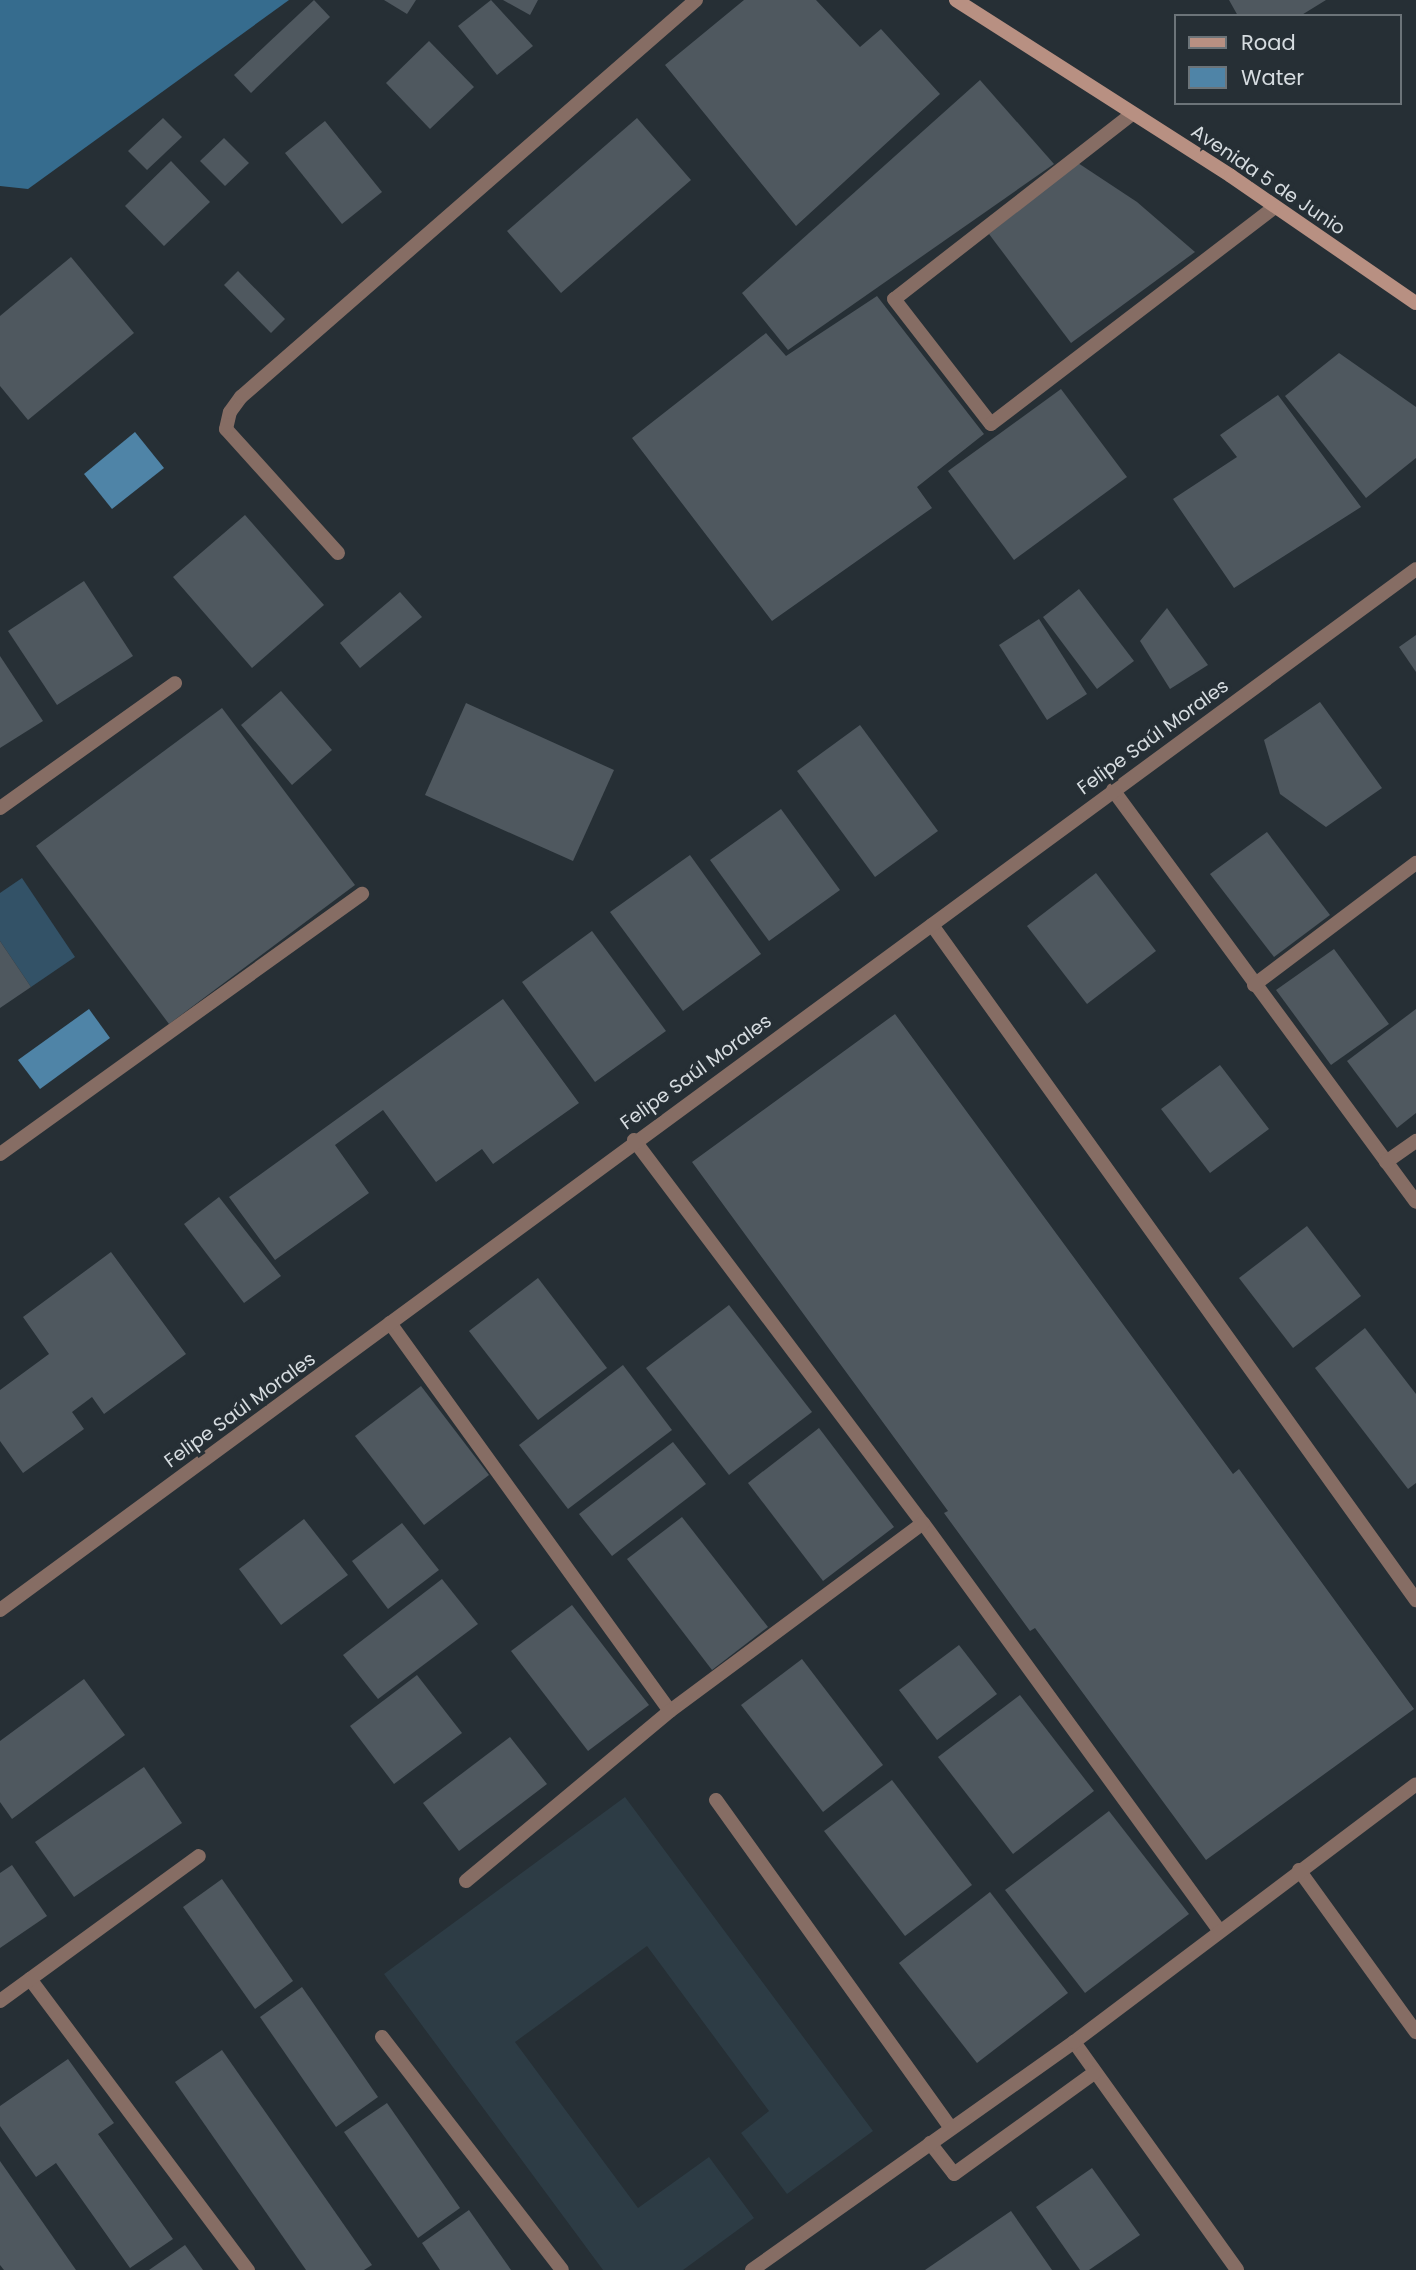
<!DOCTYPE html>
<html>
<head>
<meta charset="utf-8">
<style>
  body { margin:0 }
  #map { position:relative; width:1416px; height:2270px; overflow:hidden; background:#262f35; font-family:Poppins,sans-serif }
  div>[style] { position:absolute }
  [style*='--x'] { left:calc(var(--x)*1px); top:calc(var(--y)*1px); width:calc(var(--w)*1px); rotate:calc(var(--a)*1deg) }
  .built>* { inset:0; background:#2d3c45 }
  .green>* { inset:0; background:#335267 }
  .forest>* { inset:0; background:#366c8e }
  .water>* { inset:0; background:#4f84a7 }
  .building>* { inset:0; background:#4f585f }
  .lane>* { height:14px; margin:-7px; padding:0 7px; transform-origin:7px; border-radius:7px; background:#866d64 }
  .street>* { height:14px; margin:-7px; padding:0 7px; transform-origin:7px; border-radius:7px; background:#866d64 }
  .secondary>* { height:14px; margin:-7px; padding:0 7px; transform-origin:7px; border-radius:7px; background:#b89082 }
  span { translate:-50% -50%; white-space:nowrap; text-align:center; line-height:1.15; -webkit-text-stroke:7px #262f35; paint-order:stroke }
  .street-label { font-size:19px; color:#d6dce0 }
  .legend { position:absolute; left:1174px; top:14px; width:228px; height:91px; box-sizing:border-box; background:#262f35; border:2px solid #6c7479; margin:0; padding:9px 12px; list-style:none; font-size:21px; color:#d6dce0 }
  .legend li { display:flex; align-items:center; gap:14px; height:35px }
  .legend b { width:35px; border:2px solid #6c7479 }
</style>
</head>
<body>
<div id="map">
  <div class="built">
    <div style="clip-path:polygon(625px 1797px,873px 2131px,787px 2194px,741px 2133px,769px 2111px,647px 1946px,515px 2042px,638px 2208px,709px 2157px,754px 2218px,683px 2270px,603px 2270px,384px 1974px)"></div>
  </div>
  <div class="green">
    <div style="clip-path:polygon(22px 878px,75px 957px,31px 987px,0 941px,0 893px)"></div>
  </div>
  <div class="forest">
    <div style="clip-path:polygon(0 0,289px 0,28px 189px,0 186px)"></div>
  </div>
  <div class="water">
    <div style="clip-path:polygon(135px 432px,164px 468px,112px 509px,84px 474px)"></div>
    <div style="clip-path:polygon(89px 1009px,110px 1038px,40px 1089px,18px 1060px)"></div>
  </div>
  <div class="building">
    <div style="clip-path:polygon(314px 0,330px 17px,251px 93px,234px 75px)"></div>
    <div style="clip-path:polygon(384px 0,416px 0,407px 14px)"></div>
    <div style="clip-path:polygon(491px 0,533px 46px,497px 75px,458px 26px)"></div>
    <div style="clip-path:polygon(503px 0,538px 0,530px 15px)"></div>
    <div style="clip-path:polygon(744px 0,816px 0,860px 47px,881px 29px,940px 94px,796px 226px,665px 65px)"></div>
    <div style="clip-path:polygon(1229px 0,1326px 0,1300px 16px,1238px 16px)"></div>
    <div style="clip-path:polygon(429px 41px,474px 87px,430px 129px,386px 83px)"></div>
    <div style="clip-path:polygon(980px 80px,1054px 164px,788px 350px,742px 293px)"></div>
    <div style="clip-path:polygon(163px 118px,182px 137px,147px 170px,128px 151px)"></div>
    <div style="clip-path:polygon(637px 118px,691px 180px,561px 293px,507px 231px)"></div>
    <div style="clip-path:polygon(325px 121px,382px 192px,342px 224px,285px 153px)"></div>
    <div style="clip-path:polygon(224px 138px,249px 163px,225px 186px,200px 161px)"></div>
    <div style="clip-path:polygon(171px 161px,210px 202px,164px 246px,125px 206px)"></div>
    <div style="clip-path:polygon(1078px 163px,1137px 202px,1195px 252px,1071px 343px,989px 234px)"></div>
    <div style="clip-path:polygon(71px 257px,134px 333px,28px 420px,0 386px,0 316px)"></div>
    <div style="clip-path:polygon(238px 271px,285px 319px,271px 333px,224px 285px)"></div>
    <div style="clip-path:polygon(877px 296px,984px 434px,917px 487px,932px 508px,772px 621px,632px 438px,766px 333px,786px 356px)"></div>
    <div style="clip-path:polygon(1339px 353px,1416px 407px,1416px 458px,1366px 498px,1285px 396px)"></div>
    <div style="clip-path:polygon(1061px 389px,1127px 477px,1014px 560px,948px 471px)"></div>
    <div style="clip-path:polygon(1278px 395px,1361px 507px,1234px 588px,1173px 499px,1237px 457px,1220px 435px)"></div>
    <div style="clip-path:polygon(245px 515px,324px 605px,252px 668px,173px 577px)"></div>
    <div style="clip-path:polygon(84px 581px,133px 656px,57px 705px,8px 631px)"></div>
    <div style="clip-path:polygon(1079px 589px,1134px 661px,1097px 689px,1043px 617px)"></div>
    <div style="clip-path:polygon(400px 592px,422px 617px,360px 668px,340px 643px)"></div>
    <div style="clip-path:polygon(1167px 608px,1208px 665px,1170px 689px,1140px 641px)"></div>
    <div style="clip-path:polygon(1039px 619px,1087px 694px,1047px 720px,999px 645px)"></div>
    <div style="clip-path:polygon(1416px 635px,1416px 672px,1399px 647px)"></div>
    <div style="clip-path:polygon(0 656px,43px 721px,0 748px)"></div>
    <div style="clip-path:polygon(281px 691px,332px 750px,292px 785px,241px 725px)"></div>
    <div style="clip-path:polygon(1320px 702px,1382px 788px,1326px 827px,1280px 794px,1264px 740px)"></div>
    <div style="clip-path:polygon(466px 703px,614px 770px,573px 861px,425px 795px)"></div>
    <div style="clip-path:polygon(222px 708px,355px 885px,169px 1024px,36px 846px)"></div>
    <div style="clip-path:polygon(860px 725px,938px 831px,875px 877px,797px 771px)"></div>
    <div style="clip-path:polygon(781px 809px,840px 890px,769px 941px,710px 860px)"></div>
    <div style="clip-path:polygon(1267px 832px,1330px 915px,1274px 957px,1210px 874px)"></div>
    <div style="clip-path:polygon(690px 855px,761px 954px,683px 1011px,610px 912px)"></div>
    <div style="clip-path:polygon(1096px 873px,1156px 951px,1087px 1004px,1027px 926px)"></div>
    <div style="clip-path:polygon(592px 931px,666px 1031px,595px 1082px,522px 982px)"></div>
    <div style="clip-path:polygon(0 941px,31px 987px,0 1008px)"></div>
    <div style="clip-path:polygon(1334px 949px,1389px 1024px,1331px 1065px,1276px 990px)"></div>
    <div style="clip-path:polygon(503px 999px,579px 1103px,493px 1164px,482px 1149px,436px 1182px,383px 1110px,335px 1145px,369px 1193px,275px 1260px,229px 1197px)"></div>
    <div style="clip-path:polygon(1416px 1009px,1416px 1113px,1397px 1128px,1347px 1061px)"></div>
    <div style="clip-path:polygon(895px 1014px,1233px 1474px,1239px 1469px,1414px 1709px,1206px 1860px,1035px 1628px,1030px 1631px,944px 1513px,948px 1511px,692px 1162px)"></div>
    <div style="clip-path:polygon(1220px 1065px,1269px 1129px,1210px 1173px,1161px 1109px)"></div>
    <div style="clip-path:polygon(219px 1197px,281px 1276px,244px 1303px,184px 1224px)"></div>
    <div style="clip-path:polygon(1307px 1226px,1361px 1296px,1293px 1348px,1239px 1278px)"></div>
    <div style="clip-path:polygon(111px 1252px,186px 1354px,104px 1414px,92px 1397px,72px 1412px,84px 1429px,23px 1473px,0 1441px,0 1390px,49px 1354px,23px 1317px)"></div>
    <div style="clip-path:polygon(538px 1278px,607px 1368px,538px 1420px,469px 1331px)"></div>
    <div style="clip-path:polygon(729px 1305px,812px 1412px,729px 1475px,646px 1368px)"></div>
    <div style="clip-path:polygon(1365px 1328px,1416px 1394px,1416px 1483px,1408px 1489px,1315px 1368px)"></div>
    <div style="clip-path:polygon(623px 1365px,672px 1430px,568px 1509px,519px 1445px)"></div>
    <div style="clip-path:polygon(421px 1386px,489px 1475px,424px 1525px,355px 1436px)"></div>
    <div style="clip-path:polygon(819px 1428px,894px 1527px,823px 1581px,748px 1483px)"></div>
    <div style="clip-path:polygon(673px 1442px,706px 1484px,612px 1556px,579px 1514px)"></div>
    <div style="clip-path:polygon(682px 1517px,768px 1627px,712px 1670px,627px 1559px)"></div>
    <div style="clip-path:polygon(304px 1519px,348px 1575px,281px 1625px,239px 1569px)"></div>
    <div style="clip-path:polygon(402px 1523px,439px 1570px,388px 1609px,352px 1561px)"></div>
    <div style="clip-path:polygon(442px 1579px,478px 1624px,378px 1699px,343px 1655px)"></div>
    <div style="clip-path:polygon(572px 1605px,649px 1705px,588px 1751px,511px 1651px)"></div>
    <div style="clip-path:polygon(959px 1645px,997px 1694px,937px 1740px,899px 1690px)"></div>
    <div style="clip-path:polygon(802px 1659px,883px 1765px,823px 1812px,741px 1705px)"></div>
    <div style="clip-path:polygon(417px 1675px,462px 1733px,394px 1784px,350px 1726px)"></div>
    <div style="clip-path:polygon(84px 1679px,125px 1735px,12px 1819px,0 1802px,0 1741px)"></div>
    <div style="clip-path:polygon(1020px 1695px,1094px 1791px,1013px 1854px,938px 1757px)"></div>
    <div style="clip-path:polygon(510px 1737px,547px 1784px,459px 1851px,423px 1803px)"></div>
    <div style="clip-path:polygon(144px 1767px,182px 1823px,74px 1897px,35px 1842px)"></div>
    <div style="clip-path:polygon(892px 1780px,972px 1885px,905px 1936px,824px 1831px)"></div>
    <div style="clip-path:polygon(1109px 1811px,1189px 1914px,1085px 1993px,1005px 1890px)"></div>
    <div style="clip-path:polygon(12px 1865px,47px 1916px,0 1948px,0 1873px)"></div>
    <div style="clip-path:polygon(222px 1879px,293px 1981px,255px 2009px,183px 1907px)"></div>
    <div style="clip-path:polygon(990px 1892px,1068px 1993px,977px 2063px,899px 1963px)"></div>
    <div style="clip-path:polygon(302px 1987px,378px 2097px,336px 2127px,260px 2017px)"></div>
    <div style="clip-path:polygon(222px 2050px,372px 2265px,364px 2270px,306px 2270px,175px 2082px)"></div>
    <div style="clip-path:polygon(68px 2059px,114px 2123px,98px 2134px,173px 2239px,130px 2268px,56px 2163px,36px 2177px,0 2126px,0 2106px)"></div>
    <div style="clip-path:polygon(387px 2103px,460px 2208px,418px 2238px,344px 2132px)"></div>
    <div style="clip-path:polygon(0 2161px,76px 2270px,4px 2270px,0 2265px)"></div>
    <div style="clip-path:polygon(1092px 2168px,1140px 2235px,1089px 2270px,1080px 2270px,1036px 2207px)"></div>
    <div style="clip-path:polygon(469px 2210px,511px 2270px,440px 2270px,422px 2243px)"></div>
    <div style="clip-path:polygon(1011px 2211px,1052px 2270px,925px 2270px)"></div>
    <div style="clip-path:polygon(185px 2245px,203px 2270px,149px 2270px)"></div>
  </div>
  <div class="lane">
    <div style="--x:1132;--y:114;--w:301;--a:142.1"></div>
    <div style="--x:894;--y:299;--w:158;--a:52.2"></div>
    <div style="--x:991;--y:424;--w:357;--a:-37.4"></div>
  </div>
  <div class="street">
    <div style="--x:338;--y:553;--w:167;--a:-132.1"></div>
    <div style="--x:226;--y:429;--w:17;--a:-77"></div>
    <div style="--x:230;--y:412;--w:19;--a:-54"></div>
    <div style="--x:241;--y:397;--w:604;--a:-41.11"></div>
    <div style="--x:1113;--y:790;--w:511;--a:53.67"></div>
    <div style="--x:0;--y:808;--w:215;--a:-35.5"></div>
    <div style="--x:932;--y:925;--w:831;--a:54.36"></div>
    <div style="--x:1254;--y:985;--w:203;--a:-37"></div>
    <div style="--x:634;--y:1140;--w:480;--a:53"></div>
    <div style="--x:923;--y:1523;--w:503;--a:53.97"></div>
    <div style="--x:0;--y:1154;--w:446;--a:-35.7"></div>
    <div style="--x:1386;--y:1162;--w:37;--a:-35"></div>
    <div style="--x:390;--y:1323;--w:478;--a:54.2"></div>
    <div style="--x:670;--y:1711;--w:315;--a:-36.6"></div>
    <div style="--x:0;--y:1610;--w:1757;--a:-36.32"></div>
    <div style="--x:716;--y:1800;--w:402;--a:54.4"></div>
    <div style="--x:1299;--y:1870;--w:200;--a:54.2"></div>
    <div style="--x:466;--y:1881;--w:266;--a:-39.8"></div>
    <div style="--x:30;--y:1979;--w:364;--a:53.2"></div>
    <div style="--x:0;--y:2001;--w:246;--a:-36.1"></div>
    <div style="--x:382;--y:2037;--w:294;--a:52.3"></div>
    <div style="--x:1074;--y:2042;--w:280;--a:54.4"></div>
    <div style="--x:930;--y:2143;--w:39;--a:52"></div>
    <div style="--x:954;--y:2174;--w:173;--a:-35.8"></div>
    <div style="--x:752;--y:2270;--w:395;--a:-35.3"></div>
    <div style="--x:1074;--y:2042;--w:428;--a:-37"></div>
  </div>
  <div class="secondary">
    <div style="--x:956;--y:0;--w:326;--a:32.6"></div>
    <div style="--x:1231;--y:176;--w:224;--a:34.5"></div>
  </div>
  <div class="street-label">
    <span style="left:1268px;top:180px;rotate:34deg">Avenida 5 de Junio</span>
    <span style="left:1153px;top:737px;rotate:-36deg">Felipe Saúl Morales</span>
    <span style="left:696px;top:1072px;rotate:-36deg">Felipe Saúl Morales</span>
    <span style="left:240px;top:1410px;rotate:-36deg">Felipe Saúl Morales</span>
  </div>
  <ul class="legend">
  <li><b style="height:9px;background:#b89082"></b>Road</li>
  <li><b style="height:19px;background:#4f84a7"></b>Water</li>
  </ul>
</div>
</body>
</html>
